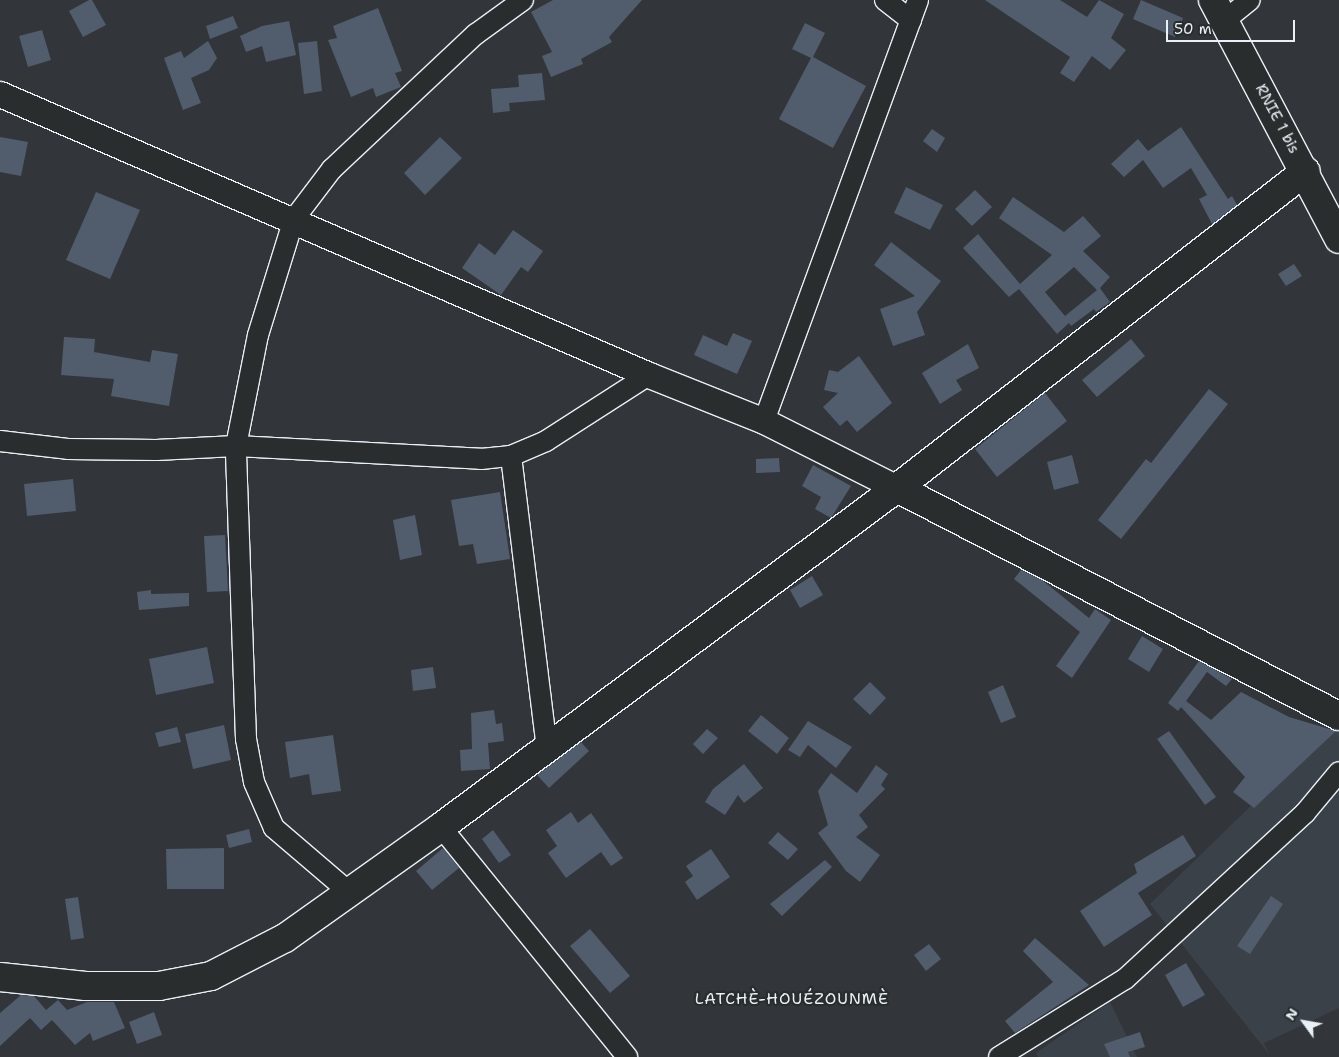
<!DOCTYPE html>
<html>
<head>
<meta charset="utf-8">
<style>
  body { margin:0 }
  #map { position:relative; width:1339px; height:1057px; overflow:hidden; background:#32363a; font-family:"Shantell Sans",sans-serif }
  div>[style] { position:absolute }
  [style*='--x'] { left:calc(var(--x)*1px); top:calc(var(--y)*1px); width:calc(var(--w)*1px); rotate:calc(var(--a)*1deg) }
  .built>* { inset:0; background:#3b4149 }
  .building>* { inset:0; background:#515c6c }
  .roads { filter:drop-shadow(1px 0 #e8f1f8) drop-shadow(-1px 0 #e8f1f8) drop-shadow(0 1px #e8f1f8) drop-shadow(0 -1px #e8f1f8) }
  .minor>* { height:20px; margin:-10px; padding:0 10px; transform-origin:10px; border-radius:10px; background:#2a2d2e }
  .tertiary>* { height:25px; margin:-12.5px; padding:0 12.5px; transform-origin:12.5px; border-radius:12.5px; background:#2a2d2e }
  .secondary>* { height:28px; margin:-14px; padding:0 14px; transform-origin:14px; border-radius:14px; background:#2a2d2e }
  .primary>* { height:28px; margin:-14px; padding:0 14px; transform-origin:14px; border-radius:14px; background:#2a2d2e }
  span { translate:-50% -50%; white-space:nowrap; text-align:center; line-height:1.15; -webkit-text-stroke:4.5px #2a2d2e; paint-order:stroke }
  .street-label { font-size:15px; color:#e8f1f8 }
  .neighbourhood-label { font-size:16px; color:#e8f1f8; letter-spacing:1px }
  .north { position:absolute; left:1279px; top:997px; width:50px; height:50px; -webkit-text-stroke:4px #2a2d2e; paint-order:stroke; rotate:302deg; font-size:14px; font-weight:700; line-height:20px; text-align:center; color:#e8f1f8 }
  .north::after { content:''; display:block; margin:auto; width:18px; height:22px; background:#e8f1f8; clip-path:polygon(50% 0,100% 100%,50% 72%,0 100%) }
  .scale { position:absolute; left:1166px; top:20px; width:129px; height:22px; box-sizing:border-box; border:2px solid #e8f1f8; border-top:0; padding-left:6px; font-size:15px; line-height:18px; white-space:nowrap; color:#e8f1f8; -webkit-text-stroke:4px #2a2d2e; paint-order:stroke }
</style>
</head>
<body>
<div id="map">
  <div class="built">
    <div style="clip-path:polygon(1339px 720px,1339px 1008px,1264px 1043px,1269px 1054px,1150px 904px)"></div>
    <div style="clip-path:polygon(1110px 1002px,1137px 1057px,1038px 1057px,1036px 1053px)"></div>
  </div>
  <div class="building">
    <div style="clip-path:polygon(89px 0,92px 0,106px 25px,83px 37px,69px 11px)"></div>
    <div style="clip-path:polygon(553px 0,642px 0,609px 37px,612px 42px,581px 59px,583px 64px,551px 77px,542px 56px,552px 52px,531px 12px)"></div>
    <div style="clip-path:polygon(985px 0,1060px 0,1087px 17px,1099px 0,1124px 14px,1111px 38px,1126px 50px,1110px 70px,1092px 56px,1074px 82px,1060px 73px,1070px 57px)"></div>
    <div style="clip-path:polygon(1141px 0,1183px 18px,1175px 37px,1133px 19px)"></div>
    <div style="clip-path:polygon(378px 8px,402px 71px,395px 73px,401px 87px,376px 97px,373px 88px,351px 97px,328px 40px,337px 38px,333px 26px)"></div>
    <div style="clip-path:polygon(233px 16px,238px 28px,210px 39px,206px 26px)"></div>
    <div style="clip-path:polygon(289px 21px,296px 55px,266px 62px,262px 46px,246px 52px,240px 36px,262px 26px)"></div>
    <div style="clip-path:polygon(805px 23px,825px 33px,813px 57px,866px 86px,833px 148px,779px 119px,811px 58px,792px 49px)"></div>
    <div style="clip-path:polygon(42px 30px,51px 60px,28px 67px,19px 36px)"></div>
    <div style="clip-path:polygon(208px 41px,217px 58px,209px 70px,191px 78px,201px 103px,183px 110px,164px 58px,181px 51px,184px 58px)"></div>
    <div style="clip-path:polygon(317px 41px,322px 91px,304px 94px,298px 43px)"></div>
    <div style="clip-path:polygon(542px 73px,545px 100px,509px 103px,510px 111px,493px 113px,491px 89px,519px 87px,518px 75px)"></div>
    <div style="clip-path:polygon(1181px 127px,1228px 199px,1232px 196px,1237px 205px,1212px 224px,1199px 199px,1207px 195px,1191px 168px,1163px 188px,1143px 160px,1124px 177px,1111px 164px,1138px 139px,1148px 151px)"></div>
    <div style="clip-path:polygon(932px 129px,945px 138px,937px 152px,923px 141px)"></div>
    <div style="clip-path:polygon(0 137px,28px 142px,21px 176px,0 172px)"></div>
    <div style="clip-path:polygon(440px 137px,462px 158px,425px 195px,404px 173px)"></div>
    <div style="clip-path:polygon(906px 187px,943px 205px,930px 230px,894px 213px)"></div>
    <div style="clip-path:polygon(975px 190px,992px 207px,972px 226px,955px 209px)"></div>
    <div style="clip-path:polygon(96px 192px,140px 210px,110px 279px,66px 260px)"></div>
    <div style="clip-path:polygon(evenodd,1013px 197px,1064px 232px,1083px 216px,1101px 236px,1083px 251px,1110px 277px,1100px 288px,1110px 302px,1096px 312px,1094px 309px,1071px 326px,1069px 323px,1057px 334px,1019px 289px,1009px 297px,963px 248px,978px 234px,1020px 284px,1052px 255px,999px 218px,1013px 197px,1074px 267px,1097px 290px,1065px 316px,1045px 292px,1074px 267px)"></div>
    <div style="clip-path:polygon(513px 230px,543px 251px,528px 272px,521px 267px,501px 295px,462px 268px,479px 243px,495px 255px)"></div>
    <div style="clip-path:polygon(891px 242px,941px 281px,917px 312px,925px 335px,893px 346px,880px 309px,915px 296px,874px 265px)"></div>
    <div style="clip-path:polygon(1294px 264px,1302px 276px,1286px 286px,1278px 274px)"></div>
    <div style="clip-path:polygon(733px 333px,752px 341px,737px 374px,694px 355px,703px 335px,727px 346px)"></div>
    <div style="clip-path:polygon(64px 337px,95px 339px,94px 352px,150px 362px,152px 350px,178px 354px,169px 406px,111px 396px,114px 379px,61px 375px)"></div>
    <div style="clip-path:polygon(1131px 339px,1145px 356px,1097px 397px,1082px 380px)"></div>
    <div style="clip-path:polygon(968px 344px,979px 368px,956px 380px,962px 390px,940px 404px,922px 373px)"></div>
    <div style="clip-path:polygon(859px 356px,892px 403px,857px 432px,847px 420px,840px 426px,823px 407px,838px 393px,824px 390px,829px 370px,838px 372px)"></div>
    <div style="clip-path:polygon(1209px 389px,1228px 404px,1121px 539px,1098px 520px,1146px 459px,1151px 463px)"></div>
    <div style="clip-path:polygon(1045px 393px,1067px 421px,997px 477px,975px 449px)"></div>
    <div style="clip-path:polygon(1072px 455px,1079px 483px,1054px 490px,1047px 462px)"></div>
    <div style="clip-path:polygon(779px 458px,780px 472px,756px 473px,756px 459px)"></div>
    <div style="clip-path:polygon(813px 465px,851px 486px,831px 518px,815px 509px,821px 497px,802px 486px)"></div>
    <div style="clip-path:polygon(73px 479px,76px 511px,27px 516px,24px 484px)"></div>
    <div style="clip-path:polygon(500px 492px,510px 559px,477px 564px,473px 544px,459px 546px,451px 500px)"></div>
    <div style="clip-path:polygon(415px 515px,422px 555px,400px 560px,393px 520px)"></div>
    <div style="clip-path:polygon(225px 535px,228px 591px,207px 592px,204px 536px)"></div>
    <div style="clip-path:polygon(1021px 570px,1042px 580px,1089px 618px,1095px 609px,1111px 620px,1072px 678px,1056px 666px,1080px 632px,1014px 579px)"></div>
    <div style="clip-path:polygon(812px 576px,823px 595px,800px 608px,790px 590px)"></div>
    <div style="clip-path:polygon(151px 590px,151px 594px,189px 593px,189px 606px,139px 610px,137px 592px)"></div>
    <div style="clip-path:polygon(1142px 636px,1163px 649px,1149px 672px,1128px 659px)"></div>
    <div style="clip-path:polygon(207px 647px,214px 683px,156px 695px,149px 659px)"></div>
    <div style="clip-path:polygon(1199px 661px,1232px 679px,1226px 686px,1207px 672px,1186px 701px,1211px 720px,1241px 692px,1289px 717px,1336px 731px,1254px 808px,1233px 792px,1245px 777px,1181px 707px,1178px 711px,1168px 703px)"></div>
    <div style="clip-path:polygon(433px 667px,436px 688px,413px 691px,411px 670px)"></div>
    <div style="clip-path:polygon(870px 682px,886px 698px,870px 715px,853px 699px)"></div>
    <div style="clip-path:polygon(1003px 685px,1016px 717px,1001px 723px,988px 692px)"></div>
    <div style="clip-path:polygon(494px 710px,496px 724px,502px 723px,504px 741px,488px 743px,490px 769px,461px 771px,460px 750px,472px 749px,471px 713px)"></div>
    <div style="clip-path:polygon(761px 715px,789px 738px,777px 754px,748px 731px)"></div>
    <div style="clip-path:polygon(808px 721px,852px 747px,836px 768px,808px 745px,800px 757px,788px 750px)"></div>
    <div style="clip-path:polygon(224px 725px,231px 760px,193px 769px,185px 734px)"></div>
    <div style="clip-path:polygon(177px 727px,181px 742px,159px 747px,155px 733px)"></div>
    <div style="clip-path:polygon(707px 729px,718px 738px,703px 754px,693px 744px)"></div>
    <div style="clip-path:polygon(1169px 731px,1216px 797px,1205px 805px,1157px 739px)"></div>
    <div style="clip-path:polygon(333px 735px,341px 791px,312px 795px,309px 774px,290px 778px,285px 742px)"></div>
    <div style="clip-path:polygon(581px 742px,589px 751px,549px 788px,537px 775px)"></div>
    <div style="clip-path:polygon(744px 764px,763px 788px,744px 803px,738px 795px,725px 815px,705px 802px,713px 789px)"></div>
    <div style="clip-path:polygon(876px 765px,888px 774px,881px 785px,885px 789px,859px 815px,868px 827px,856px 837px,880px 855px,860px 882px,846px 871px,818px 833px,828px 825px,818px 791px,831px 773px,857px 793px)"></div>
    <div style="clip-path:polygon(571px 812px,578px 823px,591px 813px,623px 858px,611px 866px,601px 852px,566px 878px,548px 853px,557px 846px,546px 830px)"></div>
    <div style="clip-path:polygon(249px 829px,252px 842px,229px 848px,226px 835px)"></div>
    <div style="clip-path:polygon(493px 830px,511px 855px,499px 863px,482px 839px)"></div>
    <div style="clip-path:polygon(778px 832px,798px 849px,788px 860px,768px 843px)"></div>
    <div style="clip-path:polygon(1183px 835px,1196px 856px,1138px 893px,1152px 915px,1104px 947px,1080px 911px,1137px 873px,1134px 864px)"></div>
    <div style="clip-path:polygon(224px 848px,224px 889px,167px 889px,166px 849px)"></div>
    <div style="clip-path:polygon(443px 848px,459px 868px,432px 890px,416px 871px)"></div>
    <div style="clip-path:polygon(711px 849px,730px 877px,697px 900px,685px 882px,693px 876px,686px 866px)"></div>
    <div style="clip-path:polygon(825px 860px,832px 867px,782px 916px,770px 904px)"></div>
    <div style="clip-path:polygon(1271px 896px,1283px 904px,1250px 954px,1237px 946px)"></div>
    <div style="clip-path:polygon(78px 897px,84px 938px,71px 940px,65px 899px)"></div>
    <div style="clip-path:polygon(590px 929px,630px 976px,610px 993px,570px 946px)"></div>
    <div style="clip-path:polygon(1035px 938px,1089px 985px,1015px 1033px,1005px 1021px,1053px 982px,1023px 951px)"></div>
    <div style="clip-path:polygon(929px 944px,941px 959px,926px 971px,914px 955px)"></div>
    <div style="clip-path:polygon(1186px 963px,1205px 995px,1183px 1007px,1165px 975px)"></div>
    <div style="clip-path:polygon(21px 995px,34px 996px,46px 1010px,58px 1000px,67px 1010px,87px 1002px,114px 1002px,125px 1028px,93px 1041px,90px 1033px,75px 1045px,52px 1020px,41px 1030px,30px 1018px,0 1046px,0 1013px)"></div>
    <div style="clip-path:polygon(154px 1012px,162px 1035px,137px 1044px,129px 1022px)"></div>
    <div style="clip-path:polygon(1140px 1032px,1145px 1047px,1128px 1052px,1130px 1057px,1110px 1057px,1104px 1044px)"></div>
  </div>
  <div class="roads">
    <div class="minor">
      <div style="--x:885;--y:0;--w:33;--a:38"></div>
      <div style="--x:1224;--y:21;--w:33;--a:-39"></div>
      <div style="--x:764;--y:421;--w:448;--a:-69.9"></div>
      <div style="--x:0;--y:441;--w:68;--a:6.7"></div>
      <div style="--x:68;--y:449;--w:88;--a:0.7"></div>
      <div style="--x:156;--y:450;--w:80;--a:-2.9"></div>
      <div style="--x:236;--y:446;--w:245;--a:3"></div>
      <div style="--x:481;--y:459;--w:30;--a:-6"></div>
      <div style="--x:511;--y:456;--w:38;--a:-23"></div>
      <div style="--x:546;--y:441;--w:122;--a:-32.7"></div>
      <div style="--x:511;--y:456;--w:294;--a:83"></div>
      <div style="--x:441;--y:827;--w:296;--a:51"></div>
      <div style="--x:349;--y:892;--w:99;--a:-139.5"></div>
      <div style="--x:274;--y:828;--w:50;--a:-113.5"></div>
      <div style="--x:254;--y:782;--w:44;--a:-100.5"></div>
      <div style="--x:246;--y:739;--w:293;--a:-92"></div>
      <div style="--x:236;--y:446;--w:113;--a:-78.8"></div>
      <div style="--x:258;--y:335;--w:121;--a:-72.8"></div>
      <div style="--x:294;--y:219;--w:63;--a:-52.8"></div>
      <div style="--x:332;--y:169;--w:197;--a:-43.2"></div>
      <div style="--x:476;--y:34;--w:58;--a:-35.9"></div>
      <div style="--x:999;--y:1057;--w:148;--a:-31.8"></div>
      <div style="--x:1125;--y:979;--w:245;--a:-42.7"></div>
      <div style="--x:1305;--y:813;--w:53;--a:-50.3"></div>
    </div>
    <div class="tertiary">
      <div style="--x:0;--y:94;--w:707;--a:23.41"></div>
      <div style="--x:649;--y:375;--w:124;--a:21.8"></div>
      <div style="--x:764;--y:421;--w:149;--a:26.7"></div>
    </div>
    <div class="secondary">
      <div style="--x:897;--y:488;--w:497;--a:27.3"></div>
      <div style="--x:0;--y:977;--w:86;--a:6"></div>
      <div style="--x:86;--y:986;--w:73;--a:0"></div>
      <div style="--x:159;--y:986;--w:53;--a:-10.9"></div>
      <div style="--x:211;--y:976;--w:83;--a:-27.2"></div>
      <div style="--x:285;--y:938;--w:191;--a:-35.4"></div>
      <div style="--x:441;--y:827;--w:568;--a:-36.63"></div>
      <div style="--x:897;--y:488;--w:517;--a:-37.78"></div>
    </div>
    <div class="primary">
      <div style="--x:1213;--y:0;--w:270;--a:62.2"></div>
    </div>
  </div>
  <div class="street-label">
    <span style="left:1277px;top:119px;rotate:62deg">RNIE 1 bis</span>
  </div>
  <div class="neighbourhood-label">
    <span style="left:792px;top:999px">LATCHÈ-HOUÉZOUNMÈ</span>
  </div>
  <div class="north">N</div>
  <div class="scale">50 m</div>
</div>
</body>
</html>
